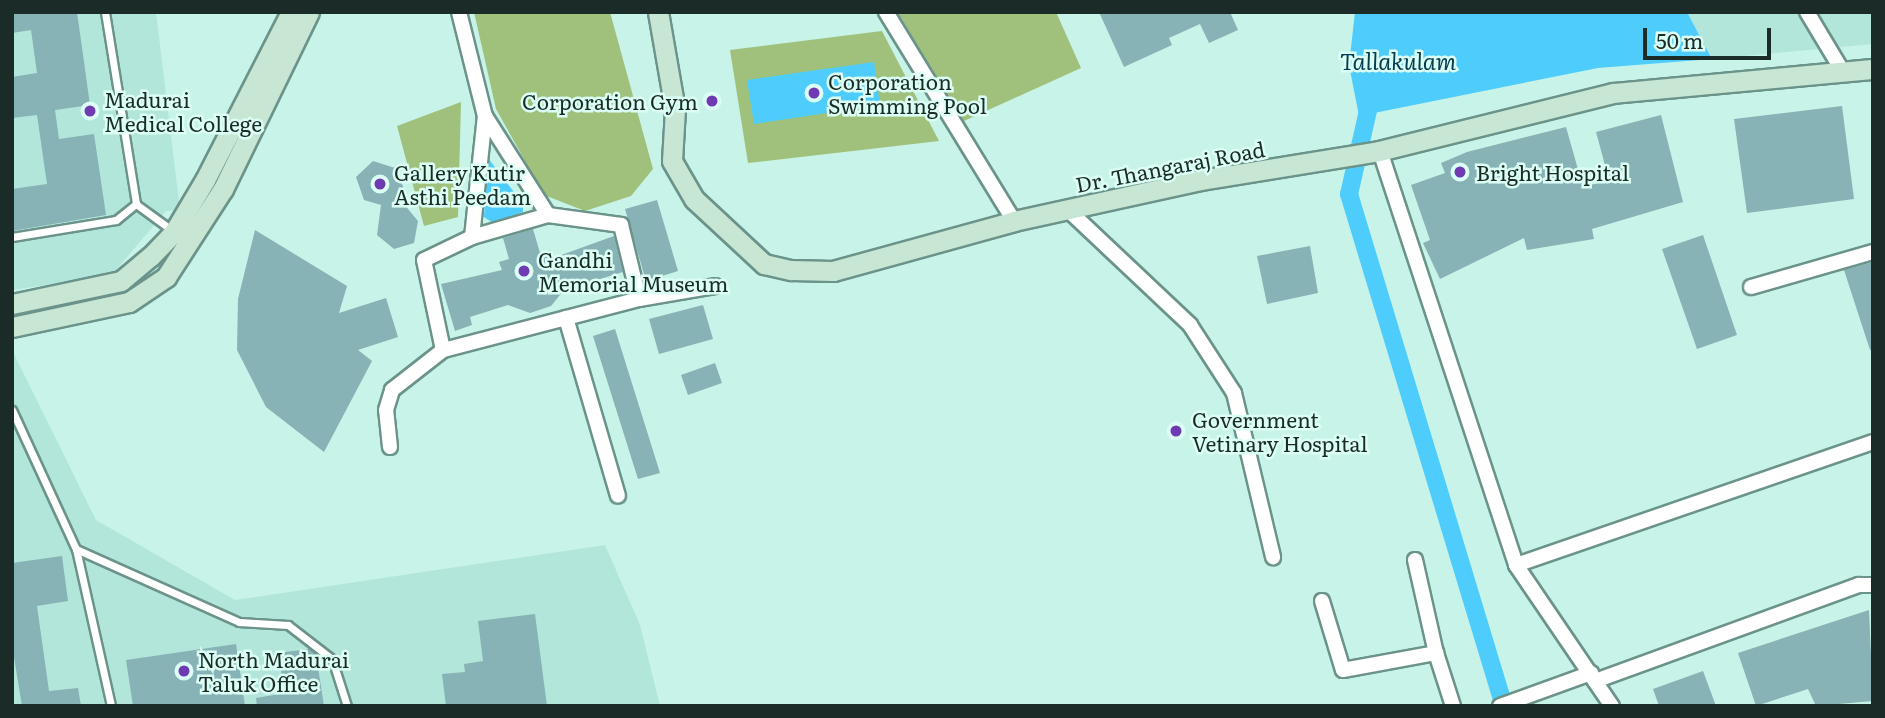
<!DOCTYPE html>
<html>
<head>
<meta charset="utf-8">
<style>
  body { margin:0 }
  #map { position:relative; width:1885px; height:718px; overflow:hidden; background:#c8f3e8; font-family:Literata,serif }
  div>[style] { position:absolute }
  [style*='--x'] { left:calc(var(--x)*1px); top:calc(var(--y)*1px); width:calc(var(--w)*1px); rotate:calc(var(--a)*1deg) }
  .built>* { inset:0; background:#b3e6da }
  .green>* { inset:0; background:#9fc17c }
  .water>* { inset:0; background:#4ecdfd }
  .canal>* { height:18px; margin:-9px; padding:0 9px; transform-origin:9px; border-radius:9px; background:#4ecdfd }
  .building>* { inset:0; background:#87b2b6 }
  .roads { filter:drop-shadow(2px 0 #6b938a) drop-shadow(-2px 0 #6b938a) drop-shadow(0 2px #6b938a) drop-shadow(0 -2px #6b938a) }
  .lane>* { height:7px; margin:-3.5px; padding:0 3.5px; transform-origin:3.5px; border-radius:3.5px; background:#fff }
  .street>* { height:14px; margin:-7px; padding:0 7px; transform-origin:7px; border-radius:7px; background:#fff }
  .secondary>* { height:19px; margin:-9.5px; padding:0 9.5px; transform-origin:9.5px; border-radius:9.5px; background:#c7e6d4 }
  .dots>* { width:19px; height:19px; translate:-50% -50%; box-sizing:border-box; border:4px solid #dbfef5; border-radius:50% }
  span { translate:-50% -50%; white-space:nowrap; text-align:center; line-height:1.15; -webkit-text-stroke:5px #dbfef5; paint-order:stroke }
  .poi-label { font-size:21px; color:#1b2c28 }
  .left { translate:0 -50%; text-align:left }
  .right { translate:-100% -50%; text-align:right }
  .street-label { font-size:21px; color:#1b2c28 }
  .water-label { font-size:23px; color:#043e51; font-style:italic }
  .frame { position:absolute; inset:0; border:14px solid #1b2c28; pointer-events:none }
  .scale { position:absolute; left:1643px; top:28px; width:128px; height:32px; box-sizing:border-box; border:4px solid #1b2c28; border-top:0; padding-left:9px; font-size:21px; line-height:24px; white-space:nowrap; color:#1b2c28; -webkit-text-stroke:5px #dbfef5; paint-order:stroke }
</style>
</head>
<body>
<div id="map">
  <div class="built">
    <div style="clip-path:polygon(12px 12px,156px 12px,180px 210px,166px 211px,111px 276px,12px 290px)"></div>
    <div style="clip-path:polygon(1687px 12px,1873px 12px,1873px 44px,1712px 59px)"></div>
    <div style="clip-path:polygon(14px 354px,96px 520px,235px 600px,605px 545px,640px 625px,660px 706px,12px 706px)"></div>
  </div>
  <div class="green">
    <div style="clip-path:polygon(474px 12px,610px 12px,653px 169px,631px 196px,585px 211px,544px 195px,496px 109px)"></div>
    <div style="clip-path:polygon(897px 12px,1056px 12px,1081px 68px,964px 121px)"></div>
    <div style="clip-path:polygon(882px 31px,939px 141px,748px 163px,730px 50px)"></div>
    <div style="clip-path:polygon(461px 102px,458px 217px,424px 226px,397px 126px)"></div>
  </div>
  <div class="water">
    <div style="clip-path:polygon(1355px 12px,1687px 12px,1712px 59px,1598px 68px,1359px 116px,1349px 65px)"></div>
    <div style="clip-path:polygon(874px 62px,880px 105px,754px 124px,747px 80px)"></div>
    <div style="clip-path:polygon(488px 158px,523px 204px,523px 212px,493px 223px,484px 217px)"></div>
  </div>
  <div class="canal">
    <div style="--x:1372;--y:93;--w:104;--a:102.8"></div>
    <div style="--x:1349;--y:194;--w:535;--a:73.16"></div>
  </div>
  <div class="building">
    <div style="clip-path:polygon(12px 12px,77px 12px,90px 105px,55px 110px,59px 139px,94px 134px,106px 215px,12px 231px,12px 189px,47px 184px,37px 115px,12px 118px,12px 77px,37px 73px,31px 30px,12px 33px)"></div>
    <div style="clip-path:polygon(1099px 12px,1230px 12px,1238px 30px,1209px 43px,1200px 24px,1169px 38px,1172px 45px,1124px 67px)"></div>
    <div style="clip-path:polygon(1842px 106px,1854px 199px,1747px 213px,1734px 119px)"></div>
    <div style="clip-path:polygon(1661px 115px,1683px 202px,1592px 229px,1594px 239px,1527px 250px,1524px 238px,1440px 279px,1423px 243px,1430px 240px,1411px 185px,1445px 173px,1441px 163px,1467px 152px,1566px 127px,1583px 187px,1609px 180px,1596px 132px)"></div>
    <div style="clip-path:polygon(373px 161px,395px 168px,405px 191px,398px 197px,418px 221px,414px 243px,394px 249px,377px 235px,381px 205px,364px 200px,356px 177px)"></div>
    <div style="clip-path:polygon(657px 200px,678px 271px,646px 281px,625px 209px)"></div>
    <div style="clip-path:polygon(533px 229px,540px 253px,551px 250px,553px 258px,614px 236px,623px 272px,564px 290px,551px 306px,530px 313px,508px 305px,470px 317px,472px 325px,455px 331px,441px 284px,502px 270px,499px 262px,509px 259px,503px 238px)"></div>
    <div style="clip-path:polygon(255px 230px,347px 286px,339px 313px,386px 298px,398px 337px,358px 350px,372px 361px,324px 452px,266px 407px,237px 350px,238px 299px)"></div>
    <div style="clip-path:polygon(1703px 235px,1737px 335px,1697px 349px,1662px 249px)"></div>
    <div style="clip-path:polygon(1310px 246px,1318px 293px,1267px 304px,1257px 256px)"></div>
    <div style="clip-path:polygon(1873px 262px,1873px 349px,1870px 350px,1844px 270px)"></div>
    <div style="clip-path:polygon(703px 305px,713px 339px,659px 354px,649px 319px)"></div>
    <div style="clip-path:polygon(615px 329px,660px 473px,638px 479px,593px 336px)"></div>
    <div style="clip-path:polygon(715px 363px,722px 383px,688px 395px,681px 375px)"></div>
    <div style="clip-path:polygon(62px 556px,68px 601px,37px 606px,49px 691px,78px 688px,81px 706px,22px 706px,12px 645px,12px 563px)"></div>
    <div style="clip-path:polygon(1869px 610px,1873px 701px,1816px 706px,1808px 689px,1756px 706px,1738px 653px)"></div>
    <div style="clip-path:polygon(535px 614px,547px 706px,446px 706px,442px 674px,465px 672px,464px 664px,483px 661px,478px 621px)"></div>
    <div style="clip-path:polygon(236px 644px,245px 706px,133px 706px,126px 660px)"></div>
    <div style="clip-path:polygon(309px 649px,316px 654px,324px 706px,257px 706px,256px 698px,285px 693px,278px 653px)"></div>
    <div style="clip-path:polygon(1703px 671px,1716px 706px,1659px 706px,1653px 689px)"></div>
  </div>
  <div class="roads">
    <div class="lane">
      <div style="--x:105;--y:12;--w:194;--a:80.8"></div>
      <div style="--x:136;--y:204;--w:46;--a:36.1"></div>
      <div style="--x:12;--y:237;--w:105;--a:-9.3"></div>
      <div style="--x:116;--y:220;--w:26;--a:-39"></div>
      <div style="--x:12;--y:410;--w:153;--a:65.3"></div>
      <div style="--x:76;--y:549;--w:161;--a:77.4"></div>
      <div style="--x:76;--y:549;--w:179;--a:24.1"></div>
      <div style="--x:239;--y:622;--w:49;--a:3.5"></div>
      <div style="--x:288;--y:625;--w:56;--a:37.7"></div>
      <div style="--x:332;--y:659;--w:49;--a:72.3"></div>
    </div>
    <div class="street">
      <div style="--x:459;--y:12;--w:107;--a:76"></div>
      <div style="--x:886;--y:12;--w:245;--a:58.5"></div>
      <div style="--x:1807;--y:12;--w:70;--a:59"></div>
      <div style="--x:1380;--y:151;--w:436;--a:71.8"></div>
      <div style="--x:1516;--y:565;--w:171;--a:55.8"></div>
      <div style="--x:1067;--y:209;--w:169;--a:43.3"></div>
      <div style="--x:1190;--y:325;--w:81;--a:57.1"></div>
      <div style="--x:1234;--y:393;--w:169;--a:76.6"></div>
      <div style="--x:472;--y:237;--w:122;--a:-83.9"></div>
      <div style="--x:485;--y:116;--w:117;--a:57.5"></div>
      <div style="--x:548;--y:215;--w:74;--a:7.8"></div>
      <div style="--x:621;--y:225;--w:76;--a:76.3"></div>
      <div style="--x:639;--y:299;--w:203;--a:165.4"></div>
      <div style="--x:443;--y:350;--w:92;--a:-101.9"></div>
      <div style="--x:424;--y:260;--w:53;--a:-25.6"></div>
      <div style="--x:472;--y:237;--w:79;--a:-16.1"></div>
      <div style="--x:1751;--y:287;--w:127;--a:-16"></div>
      <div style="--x:639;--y:299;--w:77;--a:-9.7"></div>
      <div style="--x:566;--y:318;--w:185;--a:73.7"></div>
      <div style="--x:390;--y:447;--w:37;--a:-96"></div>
      <div style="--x:386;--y:410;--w:21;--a:-73"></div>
      <div style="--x:392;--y:390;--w:65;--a:-38.1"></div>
      <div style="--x:1415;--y:560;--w:95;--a:77.3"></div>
      <div style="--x:1516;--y:565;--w:378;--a:-19"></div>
      <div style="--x:1322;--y:601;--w:72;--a:73.1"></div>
      <div style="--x:1343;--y:670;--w:95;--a:-10.4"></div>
      <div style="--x:1436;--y:653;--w:56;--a:72.2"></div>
      <div style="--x:1595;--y:681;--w:281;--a:-20"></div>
      <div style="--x:1859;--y:585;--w:14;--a:0"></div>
      <div style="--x:1500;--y:706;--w:97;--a:-19.9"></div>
    </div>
    <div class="secondary">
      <div style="--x:658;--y:12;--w:98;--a:80.1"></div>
      <div style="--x:675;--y:109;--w:52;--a:93.3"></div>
      <div style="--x:672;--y:161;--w:44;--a:59.9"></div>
      <div style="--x:694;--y:199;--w:96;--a:42.9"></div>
      <div style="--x:764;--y:264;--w:28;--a:13"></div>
      <div style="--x:791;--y:270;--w:42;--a:1.4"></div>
      <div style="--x:833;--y:271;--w:188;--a:-15.4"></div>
      <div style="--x:1014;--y:221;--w:190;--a:-12.4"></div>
      <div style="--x:1200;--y:180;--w:181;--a:-9.2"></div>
      <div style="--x:1379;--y:151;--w:241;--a:-13.9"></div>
      <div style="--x:1613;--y:93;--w:261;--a:-5.3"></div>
      <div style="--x:12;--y:304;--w:111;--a:-11.9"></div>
      <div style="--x:121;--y:281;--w:38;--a:-40"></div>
      <div style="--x:150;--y:257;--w:35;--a:-46"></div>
      <div style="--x:174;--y:232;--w:61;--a:-59.2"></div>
      <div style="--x:205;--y:180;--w:189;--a:-62.9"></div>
      <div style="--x:12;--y:327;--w:120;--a:-12.1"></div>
      <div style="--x:129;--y:302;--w:45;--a:-34"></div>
      <div style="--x:166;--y:277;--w:105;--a:-57.1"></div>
      <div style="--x:223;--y:189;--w:197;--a:-64.1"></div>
    </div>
  </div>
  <div class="dots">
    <div style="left:814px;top:93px;background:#703bb2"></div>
    <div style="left:712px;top:101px;background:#703bb2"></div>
    <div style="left:90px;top:111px;background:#703bb2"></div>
    <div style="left:1460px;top:172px;background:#703bb2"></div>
    <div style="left:380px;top:184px;background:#703bb2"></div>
    <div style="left:524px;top:271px;background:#703bb2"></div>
    <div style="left:1176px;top:431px;background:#703bb2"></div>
    <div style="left:184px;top:671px;background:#703bb2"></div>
  </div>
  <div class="poi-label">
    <span class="left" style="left:828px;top:93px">Corporation<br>Swimming Pool</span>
    <span class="left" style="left:104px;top:111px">Madurai<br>Medical College</span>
    <span class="right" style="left:698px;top:101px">Corporation Gym</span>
    <span class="left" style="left:394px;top:184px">Gallery Kutir<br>Asthi Peedam</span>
    <span class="left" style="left:1476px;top:172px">Bright Hospital</span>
    <span class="left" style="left:538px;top:271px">Gandhi<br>Memorial Museum</span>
    <span class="left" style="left:1192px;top:431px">Government<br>Vetinary Hospital</span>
    <span class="left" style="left:198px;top:671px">North Madurai<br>Taluk Office</span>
  </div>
  <div class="street-label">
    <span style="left:1170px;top:166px;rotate:-11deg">Dr. Thangaraj Road</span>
  </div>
  <div class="water-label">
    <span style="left:1398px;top:60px">Tallakulam</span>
  </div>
  <div class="frame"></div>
  <div class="scale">50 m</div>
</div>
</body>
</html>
